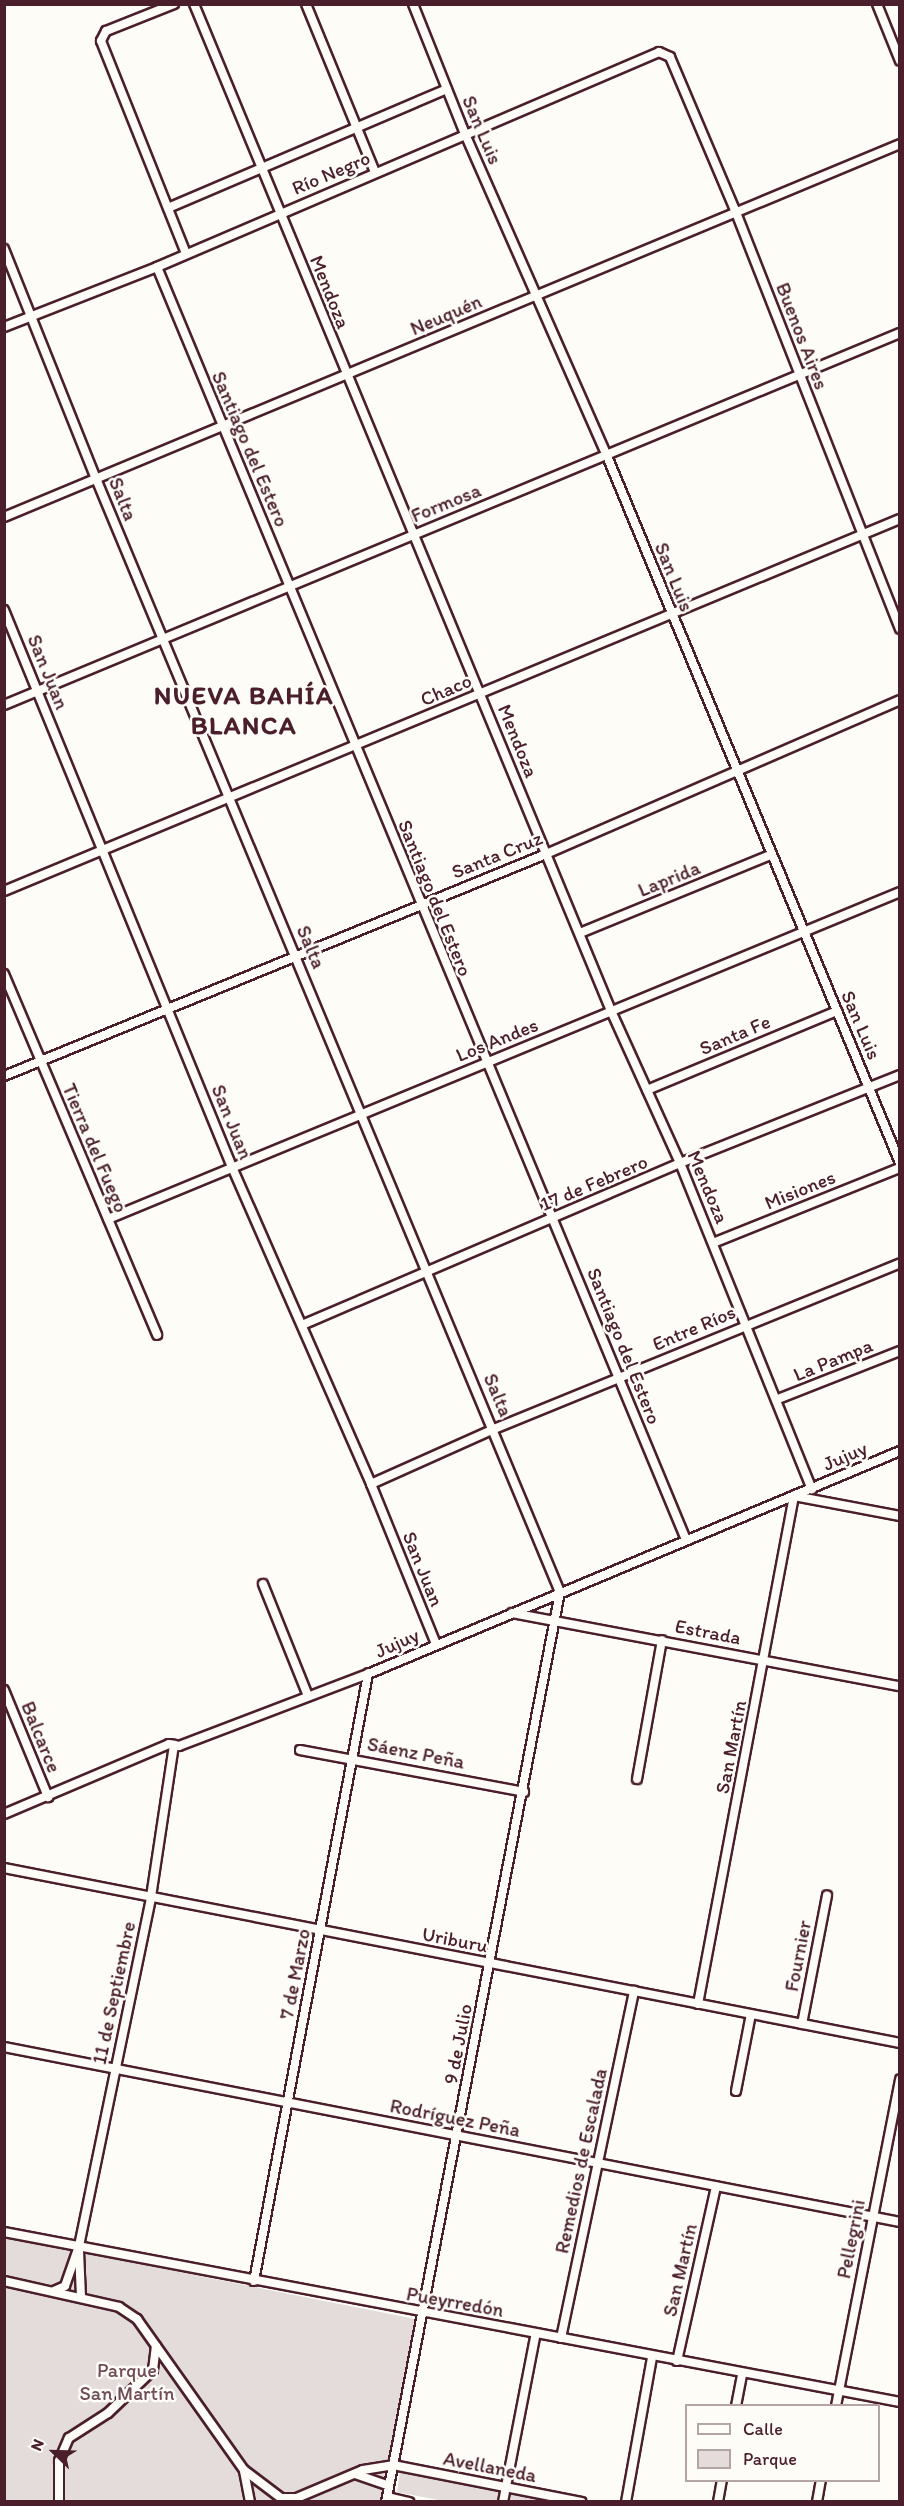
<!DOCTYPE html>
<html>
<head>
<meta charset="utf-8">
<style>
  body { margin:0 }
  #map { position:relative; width:904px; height:2506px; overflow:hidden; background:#fdfcf7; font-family:Itim,sans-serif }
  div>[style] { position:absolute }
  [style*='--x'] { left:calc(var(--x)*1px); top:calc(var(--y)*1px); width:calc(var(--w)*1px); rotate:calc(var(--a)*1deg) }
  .green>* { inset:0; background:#e3dcda }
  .roads { filter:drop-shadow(2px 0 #4a1f2b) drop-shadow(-2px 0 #4a1f2b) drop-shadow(0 2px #4a1f2b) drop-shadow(0 -2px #4a1f2b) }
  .street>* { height:8px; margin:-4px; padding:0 4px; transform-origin:4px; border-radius:4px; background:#fdfcf7 }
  span { translate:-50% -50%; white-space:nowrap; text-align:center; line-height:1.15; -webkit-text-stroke:5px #fdfcf7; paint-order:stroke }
  .street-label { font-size:20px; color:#4a1f2b }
  .park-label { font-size:20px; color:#704e57 }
  .district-label { font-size:26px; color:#4a1f2b; font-weight:700; letter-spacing:1.5px }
  .frame { position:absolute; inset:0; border:6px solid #4a1f2b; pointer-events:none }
  .legend { position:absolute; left:685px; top:2404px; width:195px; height:78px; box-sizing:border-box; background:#fdfcf7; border:2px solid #b5a4a5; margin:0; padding:8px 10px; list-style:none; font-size:18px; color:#4a1f2b }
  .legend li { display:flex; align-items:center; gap:12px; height:30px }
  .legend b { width:30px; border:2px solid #b5a4a5 }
  .north { position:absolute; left:24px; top:2422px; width:60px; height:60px; -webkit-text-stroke:4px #fdfcf7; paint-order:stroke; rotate:293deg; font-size:16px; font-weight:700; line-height:24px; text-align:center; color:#4a1f2b }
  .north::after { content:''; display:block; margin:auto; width:21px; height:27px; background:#4a1f2b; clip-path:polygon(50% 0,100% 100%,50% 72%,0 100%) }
</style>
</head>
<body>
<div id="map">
  <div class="green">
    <div style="clip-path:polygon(4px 2237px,415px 2319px,384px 2501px,5px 2501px)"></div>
    <div style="clip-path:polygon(400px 2472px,554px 2501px,444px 2501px,397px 2492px)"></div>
  </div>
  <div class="roads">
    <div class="street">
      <div style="--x:174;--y:4;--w:73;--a:158.3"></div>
      <div style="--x:106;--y:31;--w:11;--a:117"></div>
      <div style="--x:101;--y:41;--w:229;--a:68.2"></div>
      <div style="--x:194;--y:4;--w:1092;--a:67.5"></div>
      <div style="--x:612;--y:1013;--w:165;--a:65.6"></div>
      <div style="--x:680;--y:1163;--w:352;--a:68"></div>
      <div style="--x:306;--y:4;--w:182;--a:67.7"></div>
      <div style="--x:413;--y:4;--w:140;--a:68.2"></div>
      <div style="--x:465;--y:134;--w:352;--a:66.2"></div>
      <div style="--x:607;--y:456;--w:765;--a:67.49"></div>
      <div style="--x:877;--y:4;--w:61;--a:68"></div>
      <div style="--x:168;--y:208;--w:303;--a:-23.1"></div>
      <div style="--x:4;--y:249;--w:250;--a:68.2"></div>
      <div style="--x:97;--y:481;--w:1204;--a:67.38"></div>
      <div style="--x:560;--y:1592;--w:926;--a:100.82"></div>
      <div style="--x:157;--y:267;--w:1379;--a:67.43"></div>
      <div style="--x:4;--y:327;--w:164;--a:-21.4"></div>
      <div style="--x:157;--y:267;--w:546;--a:-23.18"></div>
      <div style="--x:659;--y:52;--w:12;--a:24"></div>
      <div style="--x:670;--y:57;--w:166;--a:67"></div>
      <div style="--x:735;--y:210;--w:450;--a:68.5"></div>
      <div style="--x:4;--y:517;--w:971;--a:-22.6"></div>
      <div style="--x:4;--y:610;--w:602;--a:67.74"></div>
      <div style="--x:232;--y:1167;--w:346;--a:66.3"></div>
      <div style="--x:371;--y:1484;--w:173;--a:67.9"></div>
      <div style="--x:4;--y:705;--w:970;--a:-22.55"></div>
      <div style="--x:4;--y:891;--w:970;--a:-22.55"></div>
      <div style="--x:580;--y:933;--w:205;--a:-22.3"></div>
      <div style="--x:4;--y:974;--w:392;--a:67"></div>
      <div style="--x:4;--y:1076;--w:586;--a:-22.27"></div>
      <div style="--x:546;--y:854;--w:386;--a:-23.5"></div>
      <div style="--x:647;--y:1090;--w:206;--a:-22.6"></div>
      <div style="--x:108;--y:1219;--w:857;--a:-22.43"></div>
      <div style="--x:713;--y:1243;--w:201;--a:-21.9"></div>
      <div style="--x:302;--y:1325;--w:411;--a:-23.2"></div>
      <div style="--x:680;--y:1163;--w:237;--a:-21.8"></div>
      <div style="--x:778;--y:1399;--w:131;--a:-21.5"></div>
      <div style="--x:371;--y:1484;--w:135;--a:-24.1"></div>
      <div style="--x:494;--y:1429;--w:439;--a:-22.2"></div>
      <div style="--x:263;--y:1584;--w:121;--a:68.1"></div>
      <div style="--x:512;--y:1613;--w:395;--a:10.7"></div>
      <div style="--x:4;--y:1690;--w:116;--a:67.6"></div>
      <div style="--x:300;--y:1750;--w:228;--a:10.6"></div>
      <div style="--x:637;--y:1779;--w:141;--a:-79.8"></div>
      <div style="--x:4;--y:1814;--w:179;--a:-23"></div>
      <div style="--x:169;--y:1744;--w:10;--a:11"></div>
      <div style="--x:179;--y:1746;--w:202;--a:-20.9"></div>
      <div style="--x:368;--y:1674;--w:577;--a:-22.74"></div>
      <div style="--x:4;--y:1868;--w:913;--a:11.05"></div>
      <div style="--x:698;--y:2004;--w:517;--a:-79.3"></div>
      <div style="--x:794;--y:1496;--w:108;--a:10.7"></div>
      <div style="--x:802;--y:2024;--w:131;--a:-79"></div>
      <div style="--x:4;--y:2047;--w:913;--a:11.05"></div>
      <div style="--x:736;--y:2091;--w:78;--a:-79"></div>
      <div style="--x:4;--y:2232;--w:912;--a:10.74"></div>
      <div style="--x:79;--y:2251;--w:46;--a:87.5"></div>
      <div style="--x:4;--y:2281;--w:118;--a:12.7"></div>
      <div style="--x:119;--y:2307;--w:22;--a:34"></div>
      <div style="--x:137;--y:2319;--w:185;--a:54.7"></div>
      <div style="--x:244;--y:2470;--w:46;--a:37.1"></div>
      <div style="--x:281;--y:2498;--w:15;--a:0"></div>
      <div style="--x:254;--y:2281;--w:618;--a:-79.36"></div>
      <div style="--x:54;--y:2291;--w:12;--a:-24"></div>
      <div style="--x:65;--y:2286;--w:42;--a:-70.7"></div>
      <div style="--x:79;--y:2246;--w:356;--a:-78.3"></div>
      <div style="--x:151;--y:1897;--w:154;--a:-81.4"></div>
      <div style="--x:561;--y:2338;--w:355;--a:-78.1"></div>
      <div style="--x:677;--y:2361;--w:179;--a:-77.4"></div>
      <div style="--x:736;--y:2406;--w:32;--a:-79"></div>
      <div style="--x:836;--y:2406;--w:333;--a:-78.9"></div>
      <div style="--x:244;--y:2471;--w:32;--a:79"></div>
      <div style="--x:355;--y:2474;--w:36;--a:19"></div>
      <div style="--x:387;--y:2497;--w:23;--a:13"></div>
      <div style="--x:292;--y:2500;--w:77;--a:-22.9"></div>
      <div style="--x:363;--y:2470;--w:30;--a:-9"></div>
      <div style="--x:393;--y:2465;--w:192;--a:11.1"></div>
      <div style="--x:59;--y:2502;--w:41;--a:-90"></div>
      <div style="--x:59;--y:2461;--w:25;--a:-67"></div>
      <div style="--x:69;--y:2438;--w:46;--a:-32.7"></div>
      <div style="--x:108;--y:2413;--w:62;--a:-43.7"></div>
      <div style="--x:153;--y:2370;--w:24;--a:-83"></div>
      <div style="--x:503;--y:2502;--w:172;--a:-79"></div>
      <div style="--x:626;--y:2502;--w:147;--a:-79.8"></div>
      <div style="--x:718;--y:2502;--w:22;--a:-80"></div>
      <div style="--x:817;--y:2502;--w:22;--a:-80"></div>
    </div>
  </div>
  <div class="street-label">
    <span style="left:482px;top:130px;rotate:67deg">San Luis</span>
    <span style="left:331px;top:173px;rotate:-23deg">Río Negro</span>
    <span style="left:330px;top:292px;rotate:68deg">Mendoza</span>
    <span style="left:446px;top:315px;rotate:-23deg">Neuquén</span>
    <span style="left:802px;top:336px;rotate:69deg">Buenos Aires</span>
    <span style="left:250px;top:449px;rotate:67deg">Santiago del Estero</span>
    <span style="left:123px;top:499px;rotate:68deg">Salta</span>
    <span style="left:446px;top:503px;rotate:-22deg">Formosa</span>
    <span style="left:674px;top:577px;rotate:68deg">San Luis</span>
    <span style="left:48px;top:672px;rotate:68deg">San Juan</span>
    <span style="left:446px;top:690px;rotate:-23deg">Chaco</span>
    <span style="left:518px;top:741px;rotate:68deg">Mendoza</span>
    <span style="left:497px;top:855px;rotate:-22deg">Santa Cruz</span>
    <span style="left:669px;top:879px;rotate:-22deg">Laprida</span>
    <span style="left:435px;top:898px;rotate:68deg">Santiago del Estero</span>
    <span style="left:311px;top:947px;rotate:67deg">Salta</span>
    <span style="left:861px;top:1025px;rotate:67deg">San Luis</span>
    <span style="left:735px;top:1035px;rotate:-23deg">Santa Fe</span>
    <span style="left:497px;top:1040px;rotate:-22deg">Los Andes</span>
    <span style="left:232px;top:1122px;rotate:68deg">San Juan</span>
    <span style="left:95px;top:1148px;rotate:67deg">Tierra del Fuego</span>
    <span style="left:594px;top:1183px;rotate:-23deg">17 de Febrero</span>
    <span style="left:708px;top:1187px;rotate:67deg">Mendoza</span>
    <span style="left:800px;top:1190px;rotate:-22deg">Misiones</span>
    <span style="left:694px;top:1328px;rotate:-23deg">Entre Ríos</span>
    <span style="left:624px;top:1346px;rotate:68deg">Santiago del Estero</span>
    <span style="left:833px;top:1360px;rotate:-22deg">La Pampa</span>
    <span style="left:498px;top:1395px;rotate:67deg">Salta</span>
    <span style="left:845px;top:1456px;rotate:-23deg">Jujuy</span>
    <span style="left:423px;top:1569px;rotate:68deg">San Juan</span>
    <span style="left:708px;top:1632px;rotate:11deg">Estrada</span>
    <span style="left:397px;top:1643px;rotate:-24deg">Jujuy</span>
    <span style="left:41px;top:1737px;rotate:68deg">Balcarce</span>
    <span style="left:731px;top:1747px;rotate:-79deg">San Martín</span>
    <span style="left:416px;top:1753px;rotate:11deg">Sáenz Peña</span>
    <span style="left:455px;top:1940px;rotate:11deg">Uriburu</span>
    <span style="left:798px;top:1956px;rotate:-79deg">Fournier</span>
    <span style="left:295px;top:1974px;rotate:-79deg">7 de Marzo</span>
    <span style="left:114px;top:1993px;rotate:-78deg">11 de Septiembre</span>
    <span style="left:458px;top:2044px;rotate:-79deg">9 de Julio</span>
    <span style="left:455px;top:2118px;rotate:11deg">Rodríguez Peña</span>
    <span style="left:581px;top:2161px;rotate:-78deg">Remedios de Escalada</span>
    <span style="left:851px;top:2239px;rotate:-79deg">Pellegrini</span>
    <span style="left:680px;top:2270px;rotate:-77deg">San Martín</span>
    <span style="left:455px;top:2302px;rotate:10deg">Pueyrredón</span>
    <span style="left:490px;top:2467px;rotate:11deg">Avellaneda</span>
  </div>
  <div class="park-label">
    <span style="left:127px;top:2382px">Parque<br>San Martín</span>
  </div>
  <div class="district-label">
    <span style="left:244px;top:711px">NUEVA BAHÍA<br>BLANCA</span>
  </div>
  <div class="frame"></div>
  <ul class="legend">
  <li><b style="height:8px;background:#fdfcf7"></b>Calle</li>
  <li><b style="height:16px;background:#e3dcda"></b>Parque</li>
  </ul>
  <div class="north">N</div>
</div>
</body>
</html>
